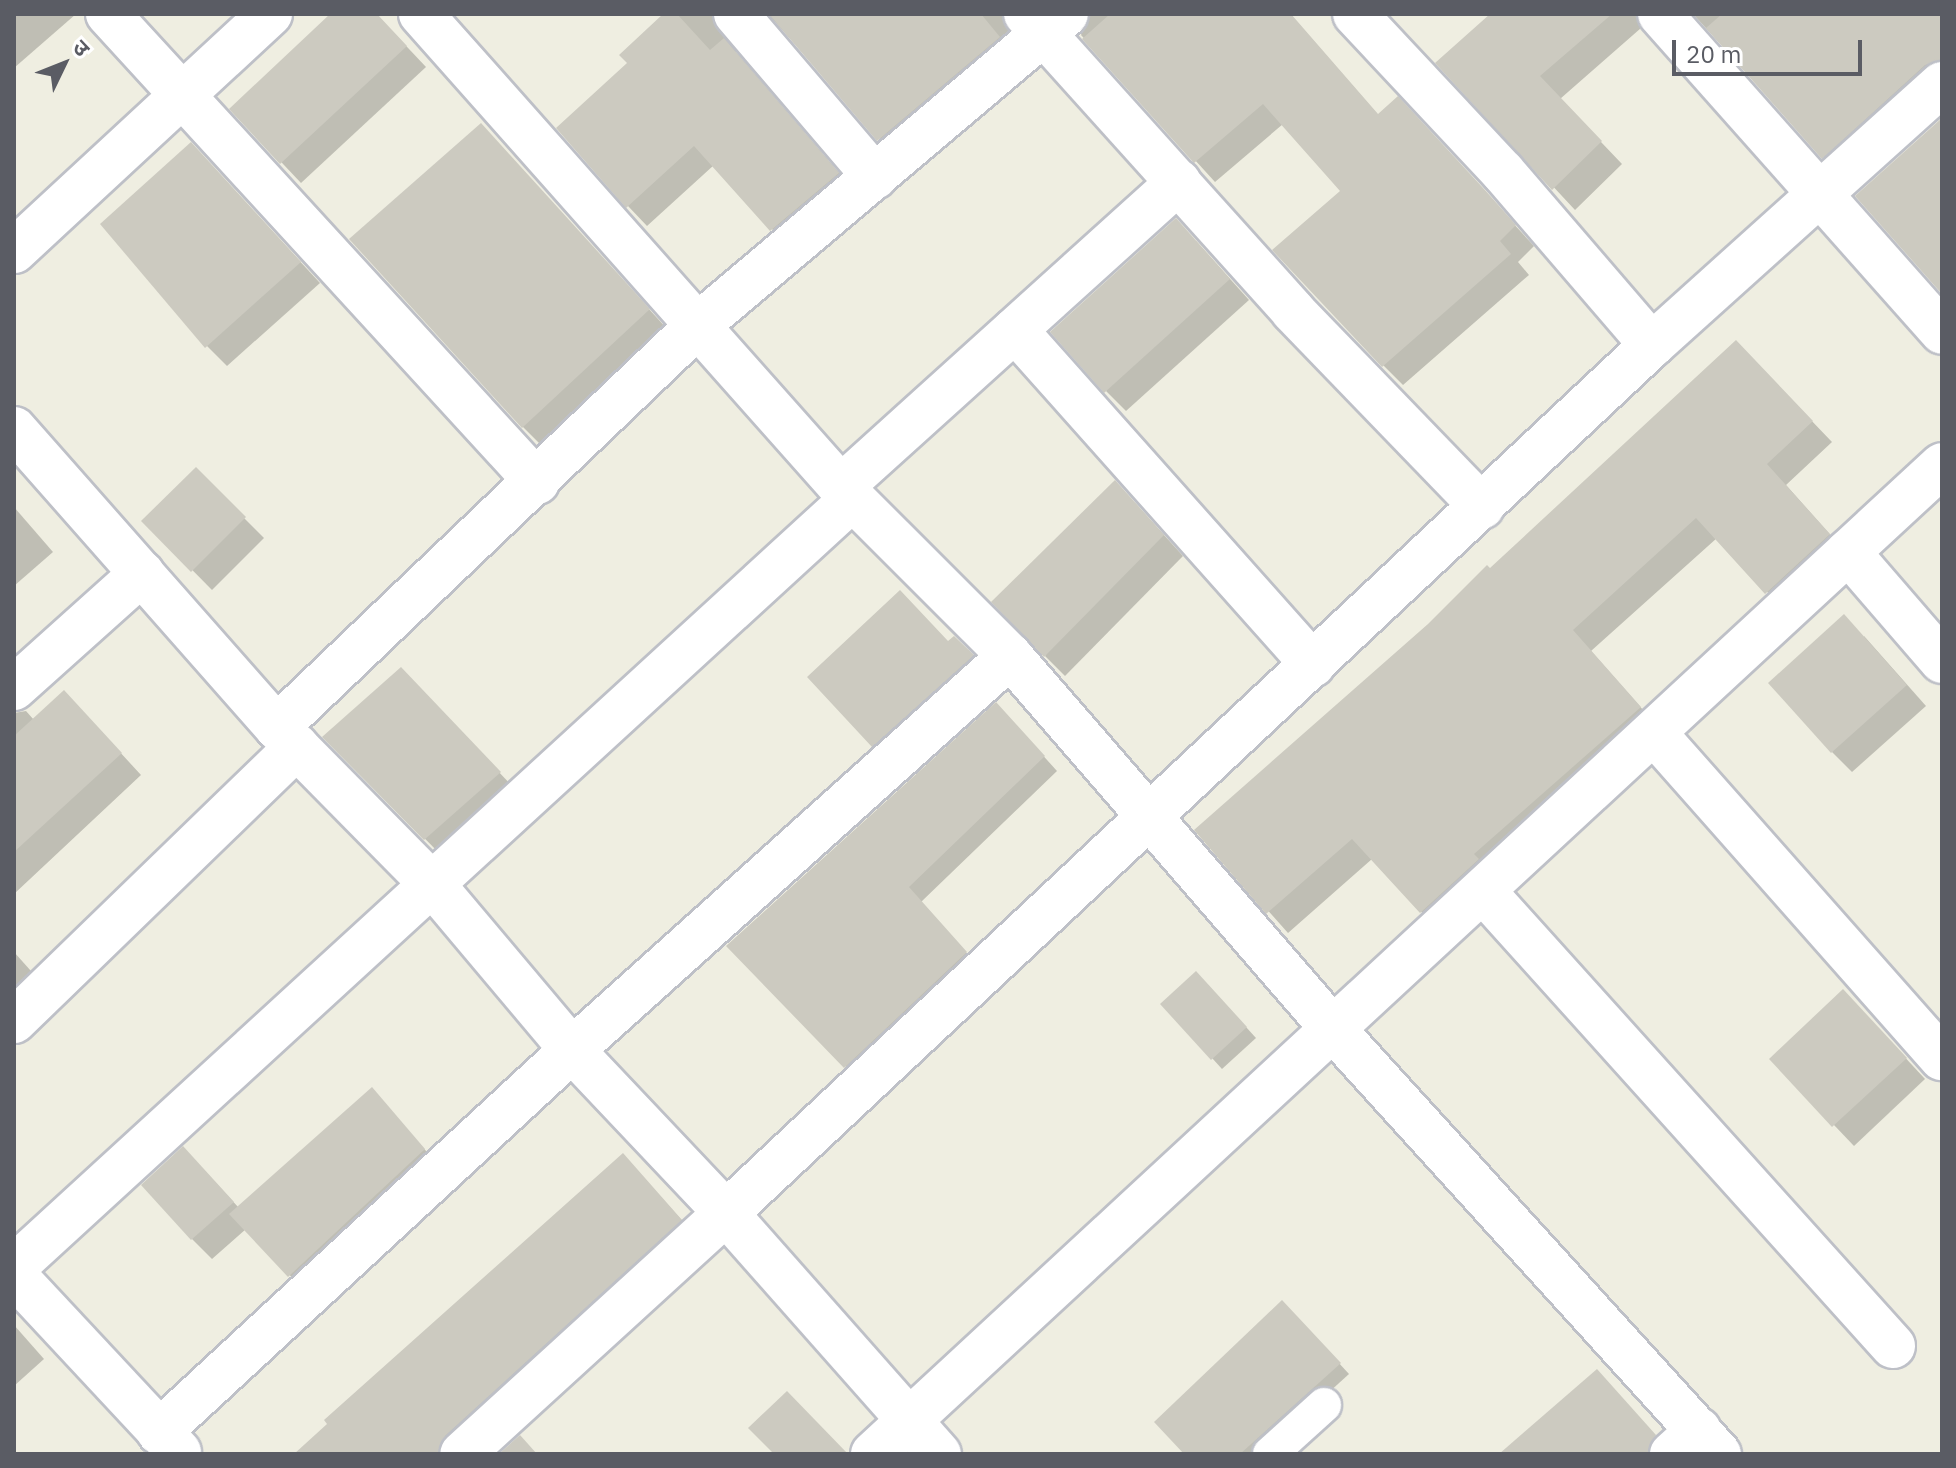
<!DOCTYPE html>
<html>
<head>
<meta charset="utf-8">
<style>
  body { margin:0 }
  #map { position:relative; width:1956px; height:1468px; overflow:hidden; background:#efeee1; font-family:"IBM Plex Sans","Noto Sans Devanagari",sans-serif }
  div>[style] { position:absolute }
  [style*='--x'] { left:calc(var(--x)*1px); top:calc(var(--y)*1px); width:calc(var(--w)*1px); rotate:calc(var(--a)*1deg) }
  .shadow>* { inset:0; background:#0003 }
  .building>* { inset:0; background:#cccac0 }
  .roads { filter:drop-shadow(2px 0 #bec0c7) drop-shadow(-2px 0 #bec0c7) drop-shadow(0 2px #bec0c7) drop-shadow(0 -2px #bec0c7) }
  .service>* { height:34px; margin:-17px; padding:0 17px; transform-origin:17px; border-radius:17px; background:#fff }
  .minor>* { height:44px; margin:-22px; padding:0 22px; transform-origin:22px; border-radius:22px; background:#fff }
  span { translate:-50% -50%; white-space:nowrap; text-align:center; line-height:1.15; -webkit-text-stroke:7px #fff; paint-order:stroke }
  .frame { position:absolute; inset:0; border:16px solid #5a5c64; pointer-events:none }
  .north { position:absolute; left:24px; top:24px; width:80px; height:80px; -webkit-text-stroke:6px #fff; paint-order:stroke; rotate:47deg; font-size:22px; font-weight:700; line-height:32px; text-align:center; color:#5a5c64 }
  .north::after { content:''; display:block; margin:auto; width:28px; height:36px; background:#5a5c64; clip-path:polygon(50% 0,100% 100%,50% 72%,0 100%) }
  .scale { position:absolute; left:1672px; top:40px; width:190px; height:36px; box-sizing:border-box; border:4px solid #5a5c64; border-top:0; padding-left:10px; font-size:24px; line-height:28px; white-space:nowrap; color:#5a5c64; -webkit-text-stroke:6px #fff; paint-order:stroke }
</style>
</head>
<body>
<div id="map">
  <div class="shadow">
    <div style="clip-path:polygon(14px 14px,76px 14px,14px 68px)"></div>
    <div style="clip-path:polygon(333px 14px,376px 14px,426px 67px,301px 183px,231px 109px)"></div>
    <div style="clip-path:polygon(670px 14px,745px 14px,731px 27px,736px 52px,857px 194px,791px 250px,714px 165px,647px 226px,628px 206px,630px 63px)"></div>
    <div style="clip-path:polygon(768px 14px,1031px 14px,898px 159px)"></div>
    <div style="clip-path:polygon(1091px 14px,1290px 14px,1379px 116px,1417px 119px,1534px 246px,1518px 262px,1529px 275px,1403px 385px,1383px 365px,1343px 191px,1283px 124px,1215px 182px,1081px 35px)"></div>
    <div style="clip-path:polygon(1491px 14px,1657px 14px,1560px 99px,1622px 164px,1575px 210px,1438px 63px)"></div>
    <div style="clip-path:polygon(1693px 14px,1942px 14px,1942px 91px,1844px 179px)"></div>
    <div style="clip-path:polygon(500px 145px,668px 330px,542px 446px,523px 427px)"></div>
    <div style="clip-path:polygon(211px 165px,320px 283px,227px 366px,207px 346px)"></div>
    <div style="clip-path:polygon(1196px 241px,1249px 300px,1126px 411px,1106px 391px)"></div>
    <div style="clip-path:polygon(1756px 363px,1832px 442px,1786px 485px,1849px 556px,1787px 613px,1717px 538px,1591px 651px,1659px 728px,1441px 933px,1372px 859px,1288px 933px,1196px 830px,1490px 570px)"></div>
    <div style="clip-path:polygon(196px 470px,264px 538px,212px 590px,144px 521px)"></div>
    <div style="clip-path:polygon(1135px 503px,1183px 556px,1065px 676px,1045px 656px)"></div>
    <div style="clip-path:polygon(14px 507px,53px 552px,14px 586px)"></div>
    <div style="clip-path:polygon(1864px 636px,1926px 706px,1852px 772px,1832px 752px)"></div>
    <div style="clip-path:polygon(954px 638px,992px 676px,893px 766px,873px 746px)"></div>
    <div style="clip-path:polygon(417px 686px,515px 789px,441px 855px,325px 737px)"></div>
    <div style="clip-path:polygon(26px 711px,34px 720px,84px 713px,141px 775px,14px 894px,14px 713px)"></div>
    <div style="clip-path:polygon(1010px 719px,1057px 771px,921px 902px,979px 967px,859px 1080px,728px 946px)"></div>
    <div style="clip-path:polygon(14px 952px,48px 990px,14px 1021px)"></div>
    <div style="clip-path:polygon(1206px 983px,1256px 1038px,1222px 1069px,1163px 1004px)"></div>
    <div style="clip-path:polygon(1863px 1012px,1925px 1079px,1854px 1146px,1771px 1059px)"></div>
    <div style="clip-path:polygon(381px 1100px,434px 1160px,299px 1285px,246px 1229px,212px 1259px,192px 1239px,203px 1169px,239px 1208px)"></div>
    <div style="clip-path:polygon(639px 1173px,697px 1237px,465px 1454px,295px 1454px)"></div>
    <div style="clip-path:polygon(1292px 1312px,1349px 1374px,1261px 1454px,1187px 1454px)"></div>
    <div style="clip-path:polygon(14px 1325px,44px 1359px,14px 1386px)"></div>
  </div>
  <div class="building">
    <div style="clip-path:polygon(330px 14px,377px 14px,407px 46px,280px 164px,229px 109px)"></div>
    <div style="clip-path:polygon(663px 14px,677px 14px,710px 50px,724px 38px,839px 173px,770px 231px,694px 146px,626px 208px,556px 128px,627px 63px,619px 55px)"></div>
    <div style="clip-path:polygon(769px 14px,981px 14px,1000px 37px,877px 141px)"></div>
    <div style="clip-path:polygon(1110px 14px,1291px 14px,1378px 114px,1398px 96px,1484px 189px,1516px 225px,1500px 241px,1511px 254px,1382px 367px,1272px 250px,1340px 191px,1263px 104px,1194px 163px,1082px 39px)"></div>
    <div style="clip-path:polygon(1490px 14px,1612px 14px,1540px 76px,1602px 141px,1552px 190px,1435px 63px)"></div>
    <div style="clip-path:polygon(1722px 14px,1942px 14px,1942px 60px,1925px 65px,1822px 159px,1706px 28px)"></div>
    <div style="clip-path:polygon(1942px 118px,1942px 294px,1855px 196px)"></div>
    <div style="clip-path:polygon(481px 123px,650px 309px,522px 428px,349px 239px)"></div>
    <div style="clip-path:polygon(191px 142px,301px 262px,205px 348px,100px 224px)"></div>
    <div style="clip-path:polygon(1176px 218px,1230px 279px,1104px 393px,1050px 332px)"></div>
    <div style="clip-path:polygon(1736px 340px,1813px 421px,1767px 464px,1830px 534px,1765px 594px,1696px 518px,1573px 630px,1641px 707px,1474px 854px,1479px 859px,1420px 913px,1352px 839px,1266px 914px,1194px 830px,1428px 624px,1487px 565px,1490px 568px)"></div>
    <div style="clip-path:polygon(196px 467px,246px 517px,191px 572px,141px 521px)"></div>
    <div style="clip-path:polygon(1115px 480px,1164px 535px,1044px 657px,991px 602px)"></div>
    <div style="clip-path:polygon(900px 590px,948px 641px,954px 636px,974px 655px,872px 747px,807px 677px)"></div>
    <div style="clip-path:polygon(1844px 614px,1907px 685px,1831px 753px,1768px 683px)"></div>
    <div style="clip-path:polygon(401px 667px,501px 772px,424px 840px,322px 737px)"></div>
    <div style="clip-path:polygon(64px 690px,122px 753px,14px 852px,14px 736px)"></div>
    <div style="clip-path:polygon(996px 702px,1045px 756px,909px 887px,967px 952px,844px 1068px,726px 946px)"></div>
    <div style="clip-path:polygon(1196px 971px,1247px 1027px,1211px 1060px,1160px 1004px)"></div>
    <div style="clip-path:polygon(1843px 989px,1907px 1058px,1832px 1127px,1769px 1059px)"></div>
    <div style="clip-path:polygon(372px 1087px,425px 1149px,288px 1277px,229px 1214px)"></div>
    <div style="clip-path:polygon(183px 1146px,234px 1202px,191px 1240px,141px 1185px)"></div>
    <div style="clip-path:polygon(623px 1153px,682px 1220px,445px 1436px,438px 1454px,294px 1454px,327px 1424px,324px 1420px)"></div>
    <div style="clip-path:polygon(1282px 1300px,1341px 1363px,1240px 1454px,1184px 1454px,1154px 1422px)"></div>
    <div style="clip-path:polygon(1597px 1369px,1656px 1435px,1648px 1454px,1499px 1454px)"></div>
    <div style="clip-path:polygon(787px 1391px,848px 1454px,774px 1454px,748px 1428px)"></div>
    <div style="clip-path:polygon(520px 1435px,537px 1454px,499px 1454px)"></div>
  </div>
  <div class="roads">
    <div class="service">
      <div style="--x:1270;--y:1454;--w:73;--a:-42.2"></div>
    </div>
    <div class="minor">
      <div style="--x:108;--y:14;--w:635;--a:47.49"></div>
      <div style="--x:421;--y:14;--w:633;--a:48.4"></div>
      <div style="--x:841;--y:487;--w:239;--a:45"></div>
      <div style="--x:1010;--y:656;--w:493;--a:49.1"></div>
      <div style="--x:1333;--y:1029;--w:574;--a:47.75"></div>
      <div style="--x:736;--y:14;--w:214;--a:49.5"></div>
      <div style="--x:1026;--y:14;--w:399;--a:48"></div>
      <div style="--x:1293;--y:311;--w:272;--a:46"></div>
      <div style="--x:1355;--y:14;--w:216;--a:46.9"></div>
      <div style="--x:1503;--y:172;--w:228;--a:49.3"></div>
      <div style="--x:1660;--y:14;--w:425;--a:48.4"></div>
      <div style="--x:14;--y:251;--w:349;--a:-42.8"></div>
      <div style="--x:1015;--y:330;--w:448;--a:48.3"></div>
      <div style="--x:14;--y:429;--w:397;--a:48.6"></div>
      <div style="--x:277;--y:727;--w:223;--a:45.4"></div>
      <div style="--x:434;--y:886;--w:214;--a:49.9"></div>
      <div style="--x:572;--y:1050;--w:224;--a:46.6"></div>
      <div style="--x:726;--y:1213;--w:357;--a:137.6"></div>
      <div style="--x:841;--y:487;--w:455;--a:-42.1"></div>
      <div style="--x:1848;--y:552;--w:144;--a:49.2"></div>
      <div style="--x:14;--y:688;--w:172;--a:-41.9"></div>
      <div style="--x:277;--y:727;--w:581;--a:-43.67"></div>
      <div style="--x:697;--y:326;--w:483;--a:-40.2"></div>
      <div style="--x:1655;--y:734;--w:433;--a:48.5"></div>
      <div style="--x:1484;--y:892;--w:611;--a:47.98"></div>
      <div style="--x:14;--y:1021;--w:394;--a:-44.1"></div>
      <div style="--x:14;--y:1267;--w:1137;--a:-42.5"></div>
      <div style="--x:14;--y:1275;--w:242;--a:47"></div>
      <div style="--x:159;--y:1432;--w:563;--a:-42.77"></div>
      <div style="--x:572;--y:1050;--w:589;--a:-41.97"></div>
      <div style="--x:873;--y:1454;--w:1456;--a:-42.77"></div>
      <div style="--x:939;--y:1454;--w:322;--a:-131.5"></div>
      <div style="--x:726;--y:1213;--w:1269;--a:-43.15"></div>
      <div style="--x:1652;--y:345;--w:390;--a:-42"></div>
      <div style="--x:1672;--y:1454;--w:36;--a:-42"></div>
    </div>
  </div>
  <div class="frame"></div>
  <div class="north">उ</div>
  <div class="scale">20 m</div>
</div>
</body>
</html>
